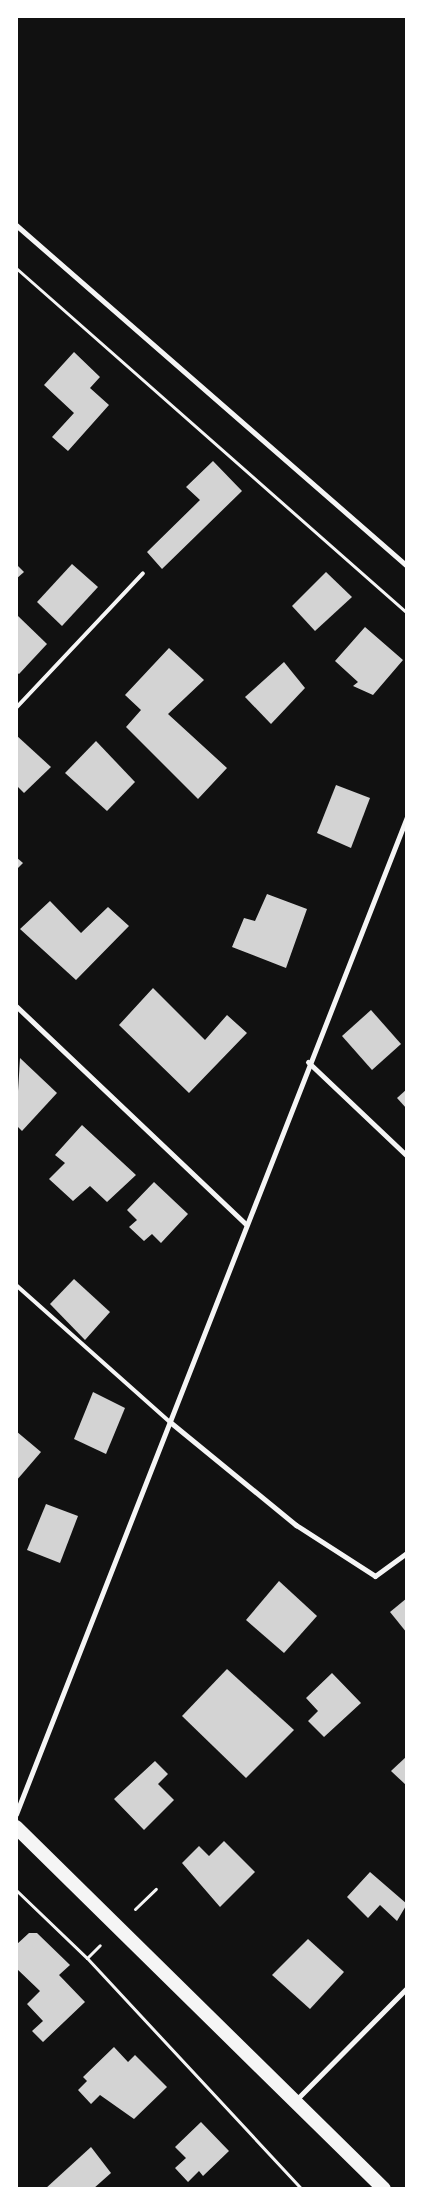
<!DOCTYPE html>
<html>
<head>
<meta charset="utf-8">
<style>
  body { margin:0 }
  #map { position:relative; width:423px; height:2205px; overflow:hidden; background:#111; font-family:Overpass,sans-serif }
  div>[style] { position:absolute }
  [style*='--x'] { left:calc(var(--x)*1px); top:calc(var(--y)*1px); width:calc(var(--w)*1px); rotate:calc(var(--a)*1deg) }
  .building>* { inset:0; background:#d3d3d3 }
  .path>* { height:3px; margin:-1.5px; padding:0 1.5px; transform-origin:1.5px; border-radius:1.5px; background:#f5f5f5 }
  .service>* { height:4px; margin:-2px; padding:0 2px; transform-origin:2px; border-radius:2px; background:#f5f5f5 }
  .minor>* { height:5px; margin:-2.5px; padding:0 2.5px; transform-origin:2.5px; border-radius:2.5px; background:#f5f5f5 }
  .trunk>* { height:14px; margin:-7px; padding:0 7px; transform-origin:7px; border-radius:7px; background:#f5f5f5 }
  span { translate:-50% -50%; white-space:nowrap; text-align:center; line-height:1.15; -webkit-text-stroke:4.5px #fff; paint-order:stroke }
  .frame { position:absolute; inset:0; border:18px solid #fff; pointer-events:none }
</style>
</head>
<body>
<div id="map">
  <div class="building">
    <div style="clip-path:polygon(74px 352px,100px 377px,90px 388px,109px 405px,68px 451px,52px 437px,74px 413px,44px 385px)"></div>
    <div style="clip-path:polygon(213px 461px,242px 491px,162px 569px,147px 552px,200px 500px,186px 487px)"></div>
    <div style="clip-path:polygon(16px 564px,24px 572px,16px 579px)"></div>
    <div style="clip-path:polygon(72px 564px,98px 587px,62px 626px,37px 602px)"></div>
    <div style="clip-path:polygon(326px 572px,352px 597px,315px 631px,292px 606px)"></div>
    <div style="clip-path:polygon(18px 616px,47px 644px,19px 674px,16px 672px)"></div>
    <div style="clip-path:polygon(365px 627px,403px 660px,373px 695px,353px 686px,358px 682px,335px 661px)"></div>
    <div style="clip-path:polygon(169px 648px,204px 680px,168px 714px,227px 768px,198px 799px,126px 727px,141px 710px,125px 695px)"></div>
    <div style="clip-path:polygon(284px 662px,305px 688px,271px 724px,245px 697px)"></div>
    <div style="clip-path:polygon(16px 735px,51px 767px,24px 793px,16px 785px)"></div>
    <div style="clip-path:polygon(96px 741px,135px 782px,107px 811px,65px 773px)"></div>
    <div style="clip-path:polygon(336px 785px,370px 798px,351px 848px,317px 833px)"></div>
    <div style="clip-path:polygon(16px 857px,23px 863px,16px 870px)"></div>
    <div style="clip-path:polygon(267px 894px,307px 909px,286px 968px,232px 947px,244px 918px,255px 921px)"></div>
    <div style="clip-path:polygon(50px 901px,81px 933px,108px 907px,129px 926px,76px 980px,20px 929px)"></div>
    <div style="clip-path:polygon(153px 988px,205px 1040px,227px 1015px,247px 1033px,189px 1093px,119px 1025px)"></div>
    <div style="clip-path:polygon(371px 1010px,401px 1044px,372px 1070px,342px 1036px)"></div>
    <div style="clip-path:polygon(20px 1058px,57px 1093px,22px 1131px,16px 1125px)"></div>
    <div style="clip-path:polygon(407px 1089px,407px 1109px,397px 1098px)"></div>
    <div style="clip-path:polygon(82px 1125px,136px 1175px,107px 1202px,90px 1186px,73px 1201px,49px 1179px,65px 1163px,55px 1155px)"></div>
    <div style="clip-path:polygon(154px 1182px,188px 1214px,161px 1243px,152px 1234px,144px 1241px,129px 1227px,137px 1220px,127px 1210px)"></div>
    <div style="clip-path:polygon(74px 1279px,110px 1312px,85px 1340px,50px 1304px)"></div>
    <div style="clip-path:polygon(93px 1392px,125px 1408px,106px 1454px,74px 1439px)"></div>
    <div style="clip-path:polygon(16px 1431px,41px 1452px,16px 1481px)"></div>
    <div style="clip-path:polygon(46px 1504px,78px 1516px,60px 1563px,27px 1550px)"></div>
    <div style="clip-path:polygon(279px 1581px,317px 1616px,284px 1653px,246px 1620px)"></div>
    <div style="clip-path:polygon(407px 1598px,407px 1633px,390px 1612px)"></div>
    <div style="clip-path:polygon(227px 1669px,294px 1730px,246px 1778px,182px 1716px)"></div>
    <div style="clip-path:polygon(332px 1673px,361px 1703px,324px 1737px,308px 1721px,318px 1711px,306px 1698px)"></div>
    <div style="clip-path:polygon(407px 1756px,407px 1786px,391px 1771px)"></div>
    <div style="clip-path:polygon(155px 1761px,168px 1774px,158px 1784px,174px 1800px,144px 1830px,114px 1799px)"></div>
    <div style="clip-path:polygon(224px 1841px,255px 1872px,220px 1907px,182px 1863px,199px 1846px,209px 1856px)"></div>
    <div style="clip-path:polygon(370px 1872px,407px 1904px,397px 1921px,380px 1905px,368px 1918px,347px 1897px)"></div>
    <div style="clip-path:polygon(29px 1933px,37px 1933px,70px 1965px,59px 1975px,85px 2002px,43px 2042px,32px 2031px,43px 2021px,27px 2004px,40px 1991px,16px 1968px,16px 1945px)"></div>
    <div style="clip-path:polygon(308px 1939px,344px 1972px,310px 2009px,272px 1975px)"></div>
    <div style="clip-path:polygon(114px 2047px,128px 2062px,135px 2055px,167px 2087px,134px 2119px,100px 2095px,91px 2104px,78px 2090px,87px 2081px,83px 2077px)"></div>
    <div style="clip-path:polygon(201px 2122px,229px 2151px,203px 2176px,199px 2171px,188px 2182px,175px 2168px,186px 2158px,175px 2147px)"></div>
    <div style="clip-path:polygon(91px 2147px,111px 2173px,93px 2189px,45px 2189px)"></div>
  </div>
  <div class="path">
    <div style="--x:16;--y:268;--w:521;--a:41.42"></div>
    <div style="--x:16;--y:1890;--w:98;--a:43.8"></div>
    <div style="--x:87;--y:1958;--w:316;--a:47.1"></div>
    <div style="--x:135;--y:1909;--w:29;--a:-44"></div>
    <div style="--x:87;--y:1958;--w:18;--a:-45"></div>
  </div>
  <div class="service">
    <div style="--x:16;--y:708;--w:185;--a:-46.7"></div>
    <div style="--x:16;--y:1285;--w:206;--a:41.7"></div>
  </div>
  <div class="minor">
    <div style="--x:16;--y:225;--w:519;--a:41.09"></div>
    <div style="--x:16;--y:1006;--w:317;--a:43.5"></div>
    <div style="--x:308;--y:1062;--w:137;--a:43.5"></div>
    <div style="--x:170;--y:1422;--w:163;--a:39.3"></div>
    <div style="--x:296;--y:1525;--w:94;--a:32.8"></div>
    <div style="--x:375;--y:1576;--w:39;--a:-36"></div>
    <div style="--x:16;--y:1814;--w:1071;--a:-68.59"></div>
    <div style="--x:296;--y:2100;--w:158;--a:-45.3"></div>
  </div>
  <div class="trunk">
    <div style="--x:16;--y:1827;--w:516;--a:44.53"></div>
  </div>
  <div class="frame"></div>
</div>
</body>
</html>
